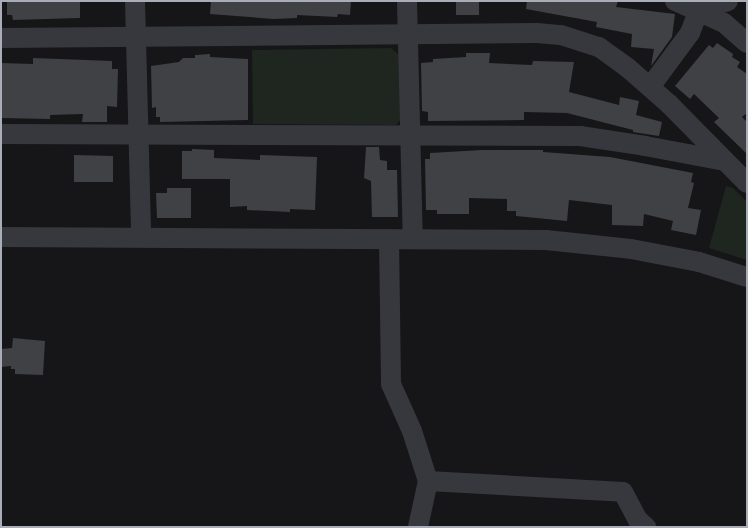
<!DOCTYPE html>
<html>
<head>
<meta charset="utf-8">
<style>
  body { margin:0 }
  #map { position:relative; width:748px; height:528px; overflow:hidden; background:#161618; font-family:"Varela Round",sans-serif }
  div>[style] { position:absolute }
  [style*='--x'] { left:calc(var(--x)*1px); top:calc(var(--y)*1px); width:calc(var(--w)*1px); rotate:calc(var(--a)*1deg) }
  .green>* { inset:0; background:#1e261f }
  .building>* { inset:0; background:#404145 }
  .minor>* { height:20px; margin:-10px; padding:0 10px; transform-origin:10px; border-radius:10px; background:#37383d }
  span { translate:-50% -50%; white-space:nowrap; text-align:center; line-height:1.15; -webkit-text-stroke:4.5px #111113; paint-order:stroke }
  .frame { position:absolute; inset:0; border:2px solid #a8adb8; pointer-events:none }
</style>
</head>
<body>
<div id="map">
  <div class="green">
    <div style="clip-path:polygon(391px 48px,400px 56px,402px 118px,396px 125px,253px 124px,252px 50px)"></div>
    <div style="clip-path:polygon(726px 186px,733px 188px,747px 202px,747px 260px,709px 248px)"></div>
  </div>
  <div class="building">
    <div style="clip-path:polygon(7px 1px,80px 1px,80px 18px,13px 20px,12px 15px,7px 15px)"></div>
    <div style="clip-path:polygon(211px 1px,351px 1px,350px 15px,338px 14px,337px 17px,297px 15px,297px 18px,274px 19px,210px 14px)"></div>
    <div style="clip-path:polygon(456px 1px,479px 1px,479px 15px,456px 15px)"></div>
    <div style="clip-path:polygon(527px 1px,618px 1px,616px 7px,675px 14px,672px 37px,651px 66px,654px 49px,631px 47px,632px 34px,596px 27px,597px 22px,526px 9px)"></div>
    <div style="clip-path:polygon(717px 43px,733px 54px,732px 57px,740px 62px,737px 67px,747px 74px,747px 113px,742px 117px,747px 122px,747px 154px,714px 122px,719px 118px,694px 94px,690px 99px,675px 86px,709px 45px,713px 48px)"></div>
    <div style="clip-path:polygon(466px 53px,490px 53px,489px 63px,532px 65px,533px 61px,574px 62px,569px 92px,619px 105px,620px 97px,639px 101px,636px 115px,662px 122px,659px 136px,633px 132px,633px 130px,567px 113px,524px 112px,524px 120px,428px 121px,428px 112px,422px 111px,421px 63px,433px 62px,433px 59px,466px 57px)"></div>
    <div style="clip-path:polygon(210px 54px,210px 57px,248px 59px,248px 120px,160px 122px,160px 117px,156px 117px,156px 107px,152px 108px,151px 66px,179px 62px,183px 58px,195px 58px,195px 55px)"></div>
    <div style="clip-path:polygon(33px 58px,112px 61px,112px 69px,118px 69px,117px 107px,107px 106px,107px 122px,82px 122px,83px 114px,50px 115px,50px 119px,1px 118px,1px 63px,33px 64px)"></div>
    <div style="clip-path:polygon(366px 147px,379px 147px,380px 160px,387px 161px,387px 170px,397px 170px,398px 217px,372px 217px,371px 181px,364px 178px)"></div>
    <div style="clip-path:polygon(192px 149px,214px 150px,214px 158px,260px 160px,260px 155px,317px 157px,315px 210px,290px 209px,290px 212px,247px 210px,247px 206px,230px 207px,230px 179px,182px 179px,182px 151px,192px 151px)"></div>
    <div style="clip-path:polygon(482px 150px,543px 150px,543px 152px,610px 157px,693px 173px,691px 182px,694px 183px,688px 208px,701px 210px,696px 235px,671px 230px,673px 221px,644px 214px,643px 226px,612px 225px,612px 205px,569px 200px,567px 221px,516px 216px,516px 211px,507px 211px,507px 199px,469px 198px,469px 214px,437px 214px,437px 210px,426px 210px,425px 159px,430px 159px,430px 153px)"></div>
    <div style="clip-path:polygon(74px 155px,113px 156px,113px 182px,74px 182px)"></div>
    <div style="clip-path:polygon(167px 188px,191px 188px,191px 218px,157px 218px,156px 193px,167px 193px)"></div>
    <div style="clip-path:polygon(13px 338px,45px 341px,43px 375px,15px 374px,15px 369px,11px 369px,11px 366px,1px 367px,1px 349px,12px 348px)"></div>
  </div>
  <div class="minor">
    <div style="--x:135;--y:1;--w:236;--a:88.5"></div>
    <div style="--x:407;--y:1;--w:238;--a:88.6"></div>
    <div style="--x:675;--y:1;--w:54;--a:24.2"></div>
    <div style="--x:724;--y:23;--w:30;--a:41"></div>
    <div style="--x:699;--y:10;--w:30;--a:-17"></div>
    <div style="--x:1;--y:38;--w:536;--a:-0.53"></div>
    <div style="--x:537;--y:33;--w:24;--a:5"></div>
    <div style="--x:561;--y:35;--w:40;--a:18"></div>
    <div style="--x:599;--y:47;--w:36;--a:36"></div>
    <div style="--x:628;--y:68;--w:55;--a:41.3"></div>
    <div style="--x:669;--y:104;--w:111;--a:45.4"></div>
    <div style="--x:650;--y:87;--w:67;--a:-53.5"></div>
    <div style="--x:690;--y:33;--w:25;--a:-69"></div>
    <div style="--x:699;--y:10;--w:9;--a:-90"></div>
    <div style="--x:1;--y:134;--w:579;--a:0.2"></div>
    <div style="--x:580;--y:136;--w:66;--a:8.7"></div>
    <div style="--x:645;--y:146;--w:81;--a:10.6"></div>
    <div style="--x:1;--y:237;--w:545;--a:0.32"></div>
    <div style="--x:546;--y:240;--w:85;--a:6"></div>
    <div style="--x:631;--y:249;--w:69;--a:10.8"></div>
    <div style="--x:699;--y:262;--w:50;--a:17.4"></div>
    <div style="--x:389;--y:239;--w:145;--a:89.2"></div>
    <div style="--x:391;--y:384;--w:51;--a:65.9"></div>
    <div style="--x:412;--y:431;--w:52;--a:72.3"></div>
    <div style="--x:428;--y:481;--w:47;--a:102.3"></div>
    <div style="--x:428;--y:481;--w:195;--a:3.2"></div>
    <div style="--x:623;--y:492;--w:32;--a:62"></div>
    <div style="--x:638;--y:520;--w:11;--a:41"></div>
  </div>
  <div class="frame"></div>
</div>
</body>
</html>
